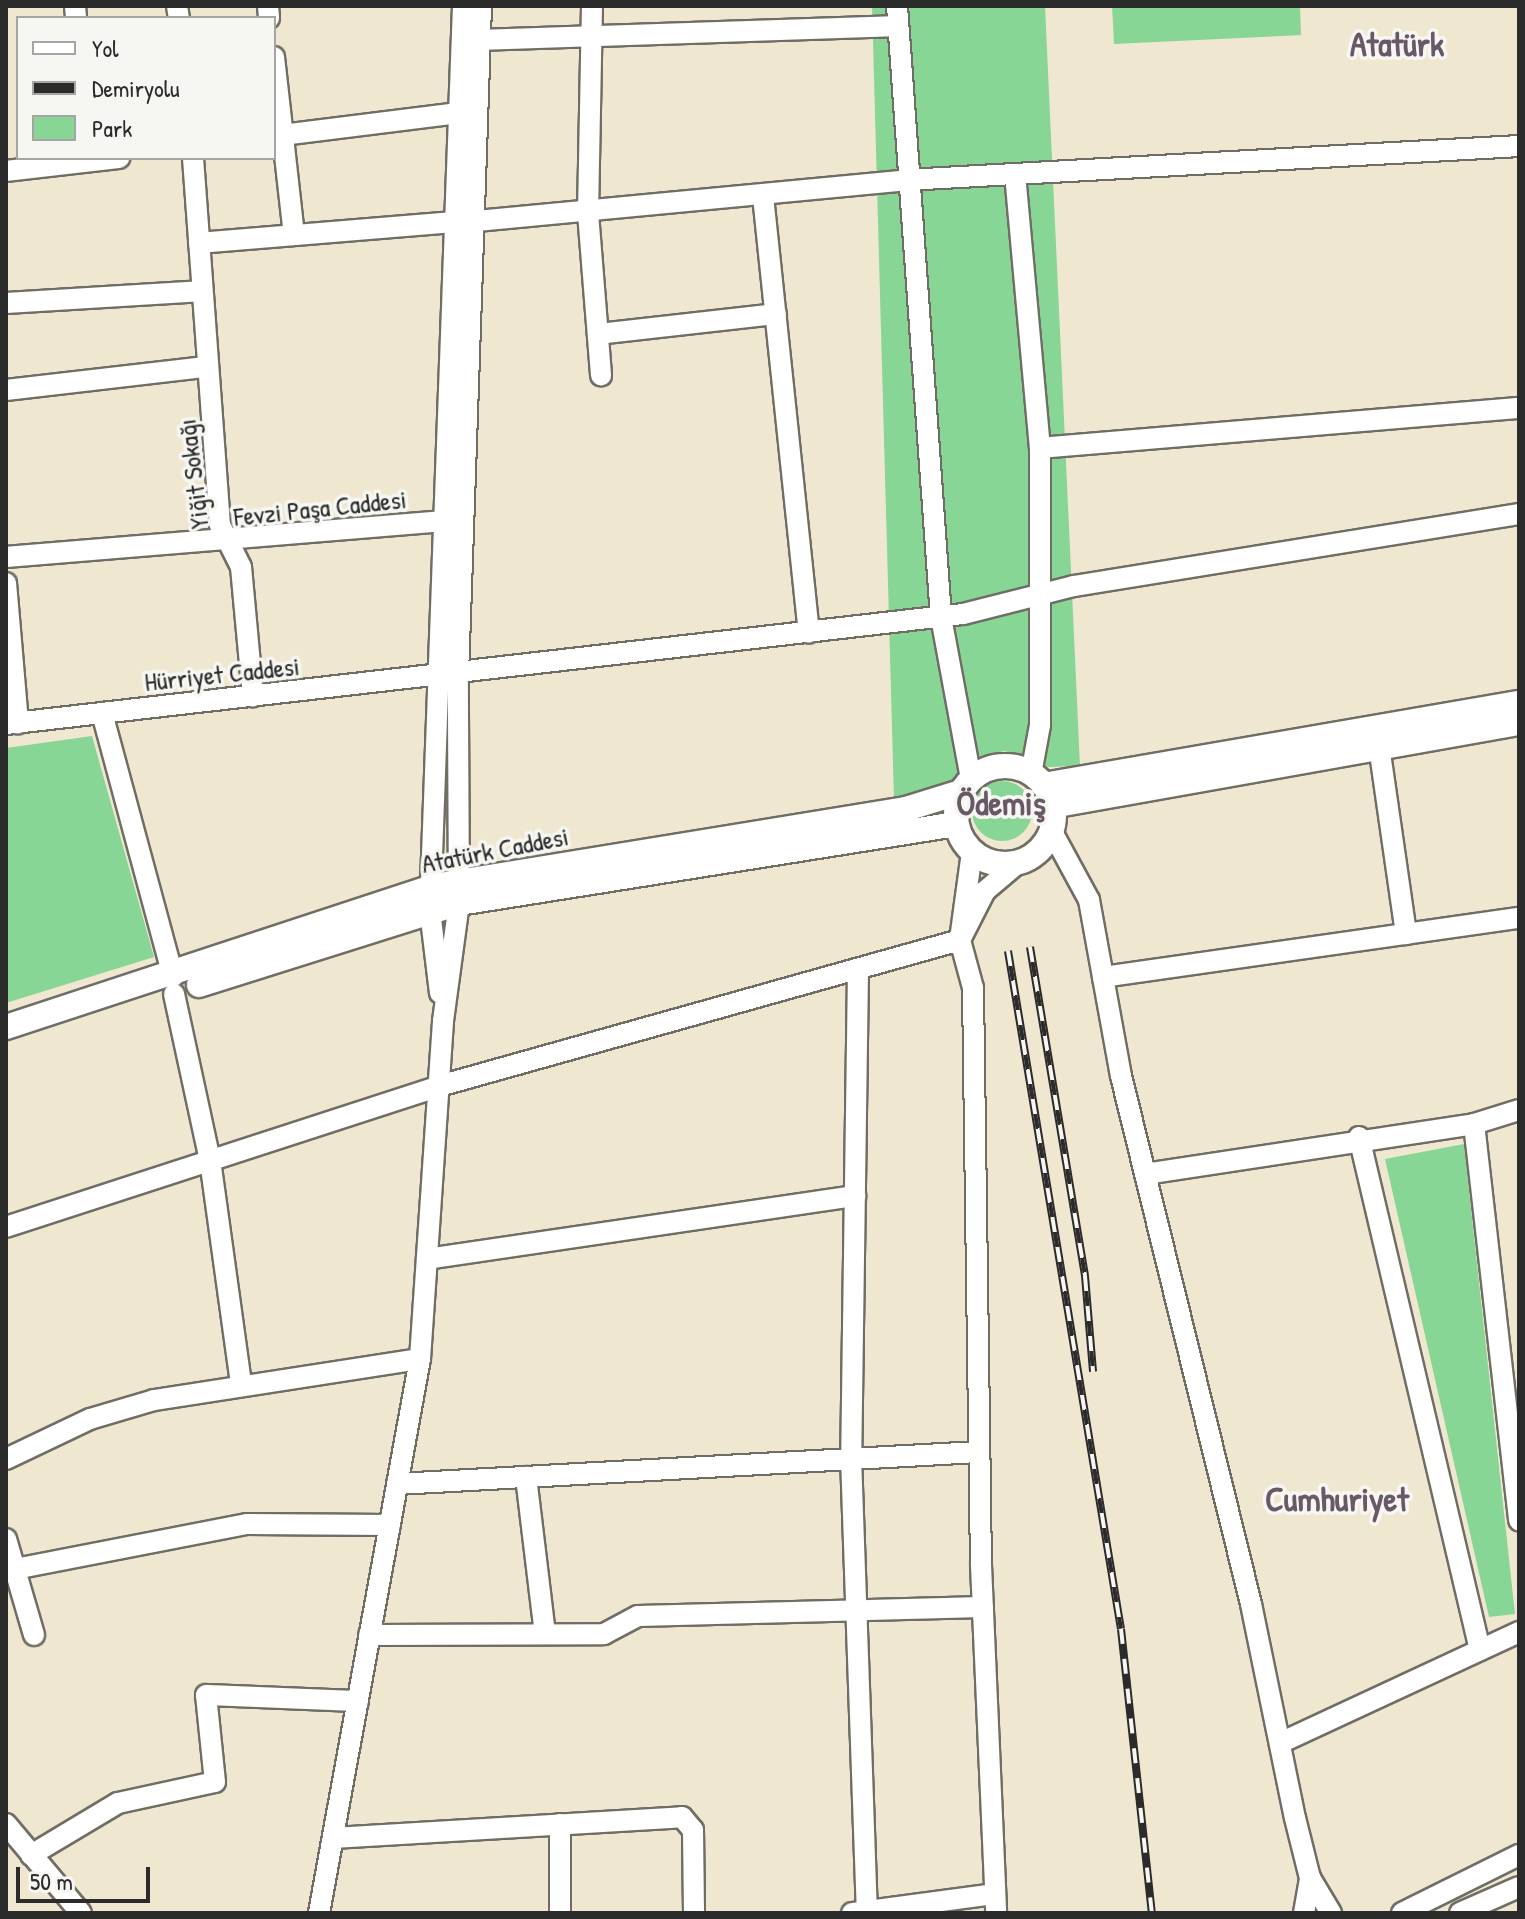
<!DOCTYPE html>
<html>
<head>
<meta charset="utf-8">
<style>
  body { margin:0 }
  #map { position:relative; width:1525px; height:1919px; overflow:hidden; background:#f0e7d0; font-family:"Patrick Hand",sans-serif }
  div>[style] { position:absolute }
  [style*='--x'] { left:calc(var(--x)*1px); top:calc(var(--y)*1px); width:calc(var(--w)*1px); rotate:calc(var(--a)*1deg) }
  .green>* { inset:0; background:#87d695 }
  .round { border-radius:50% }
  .roads { filter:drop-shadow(2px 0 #706d65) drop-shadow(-2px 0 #706d65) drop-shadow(0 2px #706d65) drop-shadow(0 -2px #706d65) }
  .minor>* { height:20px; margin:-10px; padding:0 10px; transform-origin:10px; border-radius:10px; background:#fff }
  .major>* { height:24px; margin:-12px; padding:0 12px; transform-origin:12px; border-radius:12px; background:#fff }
  .major>.ring { margin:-12px; padding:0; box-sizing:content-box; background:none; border:24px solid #fff; border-radius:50% }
  .rail>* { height:8px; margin-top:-4px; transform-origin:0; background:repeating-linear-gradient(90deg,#f6f6f2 0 15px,#2b2b2b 0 30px); box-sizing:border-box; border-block:2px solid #2b2b2b }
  span { translate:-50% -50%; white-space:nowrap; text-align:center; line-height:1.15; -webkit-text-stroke:7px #f6f6f2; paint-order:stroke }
  .street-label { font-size:26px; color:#2b2b2b }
  .district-label { font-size:34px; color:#695866; font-weight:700 }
  .frame { position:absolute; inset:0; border:8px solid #2b2b2b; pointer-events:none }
  .legend { position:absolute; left:16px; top:16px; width:260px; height:144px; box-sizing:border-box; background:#f6f6f2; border:2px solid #a5a5a2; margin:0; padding:10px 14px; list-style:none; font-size:24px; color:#2b2b2b }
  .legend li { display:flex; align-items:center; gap:16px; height:40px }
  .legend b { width:40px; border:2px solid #a5a5a2 }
  .scale { position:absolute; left:16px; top:1867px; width:134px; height:36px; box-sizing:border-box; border:4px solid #2b2b2b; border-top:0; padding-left:10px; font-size:24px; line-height:28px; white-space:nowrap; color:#2b2b2b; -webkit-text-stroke:6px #f6f6f2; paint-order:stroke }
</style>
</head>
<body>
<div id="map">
  <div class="green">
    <div style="clip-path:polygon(872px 6px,1045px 6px,1080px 766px,1048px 767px,1005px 751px,980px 756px,944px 791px,894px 800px)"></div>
    <div style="clip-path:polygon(1112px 6px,1300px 6px,1301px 35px,1114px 44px)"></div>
    <div style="clip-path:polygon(92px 736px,154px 957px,6px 1003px,6px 748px)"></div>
    <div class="round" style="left:972px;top:781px;width:60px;height:60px"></div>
    <div style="clip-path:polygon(1464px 1144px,1515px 1614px,1489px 1617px,1385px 1159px)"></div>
  </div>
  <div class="roads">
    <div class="minor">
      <div style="--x:75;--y:6;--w:12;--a:85"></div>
      <div style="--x:177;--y:6;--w:12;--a:81"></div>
      <div style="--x:268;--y:6;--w:12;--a:85"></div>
      <div style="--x:592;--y:6;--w:207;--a:91.1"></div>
      <div style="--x:588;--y:213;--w:163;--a:85.4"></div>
      <div style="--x:897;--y:6;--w:613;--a:85.88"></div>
      <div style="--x:941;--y:617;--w:165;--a:79.5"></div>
      <div style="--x:480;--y:40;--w:418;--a:-1.9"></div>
      <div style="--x:274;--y:57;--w:179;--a:83.6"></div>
      <div style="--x:274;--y:136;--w:186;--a:-7.1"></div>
      <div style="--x:193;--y:158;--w:368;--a:85.8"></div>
      <div style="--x:220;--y:525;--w:47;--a:63.4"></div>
      <div style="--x:241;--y:567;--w:130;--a:84.7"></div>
      <div style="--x:6;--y:171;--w:114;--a:-6.6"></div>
      <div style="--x:1015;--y:174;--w:275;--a:84.8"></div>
      <div style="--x:1040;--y:448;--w:277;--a:90"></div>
      <div style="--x:1040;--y:725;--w:50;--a:100.4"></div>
      <div style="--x:763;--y:196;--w:439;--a:84"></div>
      <div style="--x:476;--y:221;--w:432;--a:-5.4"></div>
      <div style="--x:906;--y:180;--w:614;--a:-3.17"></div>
      <div style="--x:199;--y:243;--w:258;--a:-4.7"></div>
      <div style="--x:6;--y:303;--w:194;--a:-3.5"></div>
      <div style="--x:598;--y:334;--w:179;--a:-6.4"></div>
      <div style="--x:6;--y:390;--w:201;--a:-6.6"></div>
      <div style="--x:1040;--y:448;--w:481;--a:-4.8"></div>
      <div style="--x:6;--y:557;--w:442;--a:-4.7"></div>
      <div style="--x:6;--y:583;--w:141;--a:85.1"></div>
      <div style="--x:102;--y:713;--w:273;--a:74.9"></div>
      <div style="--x:6;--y:724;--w:963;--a:-6.56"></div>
      <div style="--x:963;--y:614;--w:114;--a:-14.2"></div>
      <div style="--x:1074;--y:586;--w:451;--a:-9.2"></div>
      <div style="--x:1379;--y:746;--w:190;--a:81.8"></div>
      <div style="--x:1051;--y:830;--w:80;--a:61.5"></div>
      <div style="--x:1089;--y:900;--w:179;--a:79.7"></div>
      <div style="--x:1121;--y:1076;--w:544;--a:76.17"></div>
      <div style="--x:1251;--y:1604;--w:218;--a:78.4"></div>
      <div style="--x:1295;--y:1818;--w:62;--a:76"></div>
      <div style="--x:1310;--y:1878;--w:41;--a:59"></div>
      <div style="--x:972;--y:852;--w:89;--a:97.8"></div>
      <div style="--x:960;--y:940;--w:50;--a:74.8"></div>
      <div style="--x:973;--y:988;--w:577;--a:89.21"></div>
      <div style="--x:981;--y:1565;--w:348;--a:87.5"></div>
      <div style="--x:858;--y:970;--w:487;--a:90.8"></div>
      <div style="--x:851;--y:1457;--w:450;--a:88"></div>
      <div style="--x:1103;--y:977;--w:420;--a:-8.1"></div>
      <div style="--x:440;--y:993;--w:84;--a:-96.9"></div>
      <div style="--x:430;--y:910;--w:905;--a:-87.91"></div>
      <div style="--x:174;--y:994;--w:170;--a:77.8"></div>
      <div style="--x:210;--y:1160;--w:226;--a:82.1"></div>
      <div style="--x:1474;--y:1124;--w:399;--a:83.5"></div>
      <div style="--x:1359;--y:1137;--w:527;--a:76.73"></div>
      <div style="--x:1145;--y:1174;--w:333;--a:-8.6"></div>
      <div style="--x:1474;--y:1124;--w:47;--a:-17.3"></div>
      <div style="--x:6;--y:1227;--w:455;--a:-18"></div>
      <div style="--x:439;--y:1086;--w:541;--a:-15.65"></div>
      <div style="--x:960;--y:940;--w:55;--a:-63"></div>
      <div style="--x:985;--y:891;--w:45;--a:-40.5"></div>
      <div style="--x:427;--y:1259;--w:433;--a:-8.4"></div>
      <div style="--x:6;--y:1459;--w:93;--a:-25.5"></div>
      <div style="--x:90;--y:1419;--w:67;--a:-16.5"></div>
      <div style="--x:154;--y:1400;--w:269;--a:-8.8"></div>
      <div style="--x:526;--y:1477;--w:158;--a:83.1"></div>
      <div style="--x:397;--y:1484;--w:583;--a:-3.15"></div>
      <div style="--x:6;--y:1539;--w:100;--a:73.7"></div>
      <div style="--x:15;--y:1569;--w:236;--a:-11"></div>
      <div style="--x:247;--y:1524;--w:143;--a:0.4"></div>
      <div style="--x:369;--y:1635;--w:235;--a:-0.2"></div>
      <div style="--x:604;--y:1634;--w:38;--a:-28"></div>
      <div style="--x:638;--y:1616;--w:345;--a:-1.5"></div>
      <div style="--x:1280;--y:1743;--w:264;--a:-24.9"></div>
      <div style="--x:6;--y:1824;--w:116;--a:49.9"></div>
      <div style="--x:560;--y:1824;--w:89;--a:90"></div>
      <div style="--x:333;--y:1838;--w:350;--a:-3.4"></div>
      <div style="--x:682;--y:1817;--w:17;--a:50"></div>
      <div style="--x:693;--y:1830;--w:83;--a:89.3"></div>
      <div style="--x:31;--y:1855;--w:101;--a:-30.9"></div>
      <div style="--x:118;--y:1803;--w:99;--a:-12.2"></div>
      <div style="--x:215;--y:1782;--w:87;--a:-95.9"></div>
      <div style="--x:206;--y:1695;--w:152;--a:2.3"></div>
      <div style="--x:319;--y:1913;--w:563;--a:-79.67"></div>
      <div style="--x:420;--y:1359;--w:339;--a:-86.1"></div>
      <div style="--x:443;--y:1021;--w:119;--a:-82.3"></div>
      <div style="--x:459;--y:903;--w:228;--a:-90.3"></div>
      <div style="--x:458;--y:675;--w:669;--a:-88.03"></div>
      <div style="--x:852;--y:1913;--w:144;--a:-7.6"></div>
      <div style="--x:1304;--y:1913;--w:36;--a:-80"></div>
      <div style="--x:1402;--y:1913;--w:131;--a:-26.4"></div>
      <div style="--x:1460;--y:1913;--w:64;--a:-23.8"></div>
    </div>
    <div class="major">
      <div class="ring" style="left:956px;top:766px;width:74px;height:74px"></div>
      <div style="--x:1043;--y:785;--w:483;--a:-9.8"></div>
      <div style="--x:1052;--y:806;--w:474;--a:-10.1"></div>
      <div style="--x:199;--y:985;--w:273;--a:-17.5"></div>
      <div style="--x:459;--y:903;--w:503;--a:-9.03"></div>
      <div style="--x:6;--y:1027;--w:452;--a:-18.2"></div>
      <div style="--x:435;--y:886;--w:477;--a:-9.3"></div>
      <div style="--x:906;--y:809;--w:58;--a:-17.2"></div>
    </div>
  </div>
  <div class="rail">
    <div style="--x:1030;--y:947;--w:334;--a:80.5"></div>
    <div style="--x:1085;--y:1276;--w:96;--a:85.2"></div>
    <div style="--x:1008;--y:951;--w:687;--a:80.54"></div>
    <div style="--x:1121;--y:1629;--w:286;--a:83.8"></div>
  </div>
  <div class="street-label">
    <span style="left:193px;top:474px;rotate:-97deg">Yiğit Sokağı</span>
    <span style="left:320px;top:508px;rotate:-6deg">Fevzi Paşa Caddesi</span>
    <span style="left:222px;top:674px;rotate:-6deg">Hürriyet Caddesi</span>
    <span style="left:495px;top:850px;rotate:-11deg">Atatürk Caddesi</span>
  </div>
  <div class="district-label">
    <span style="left:1397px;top:45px">Atatürk</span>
    <span style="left:1001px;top:804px">Ödemiş</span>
    <span style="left:1337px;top:1500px">Cumhuriyet</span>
  </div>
  <div class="frame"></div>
  <ul class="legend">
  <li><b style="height:10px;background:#fff"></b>Yol</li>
  <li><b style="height:10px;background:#2b2b2b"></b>Demiryolu</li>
  <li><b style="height:22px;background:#87d695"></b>Park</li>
  </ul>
  <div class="scale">50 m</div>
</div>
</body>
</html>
